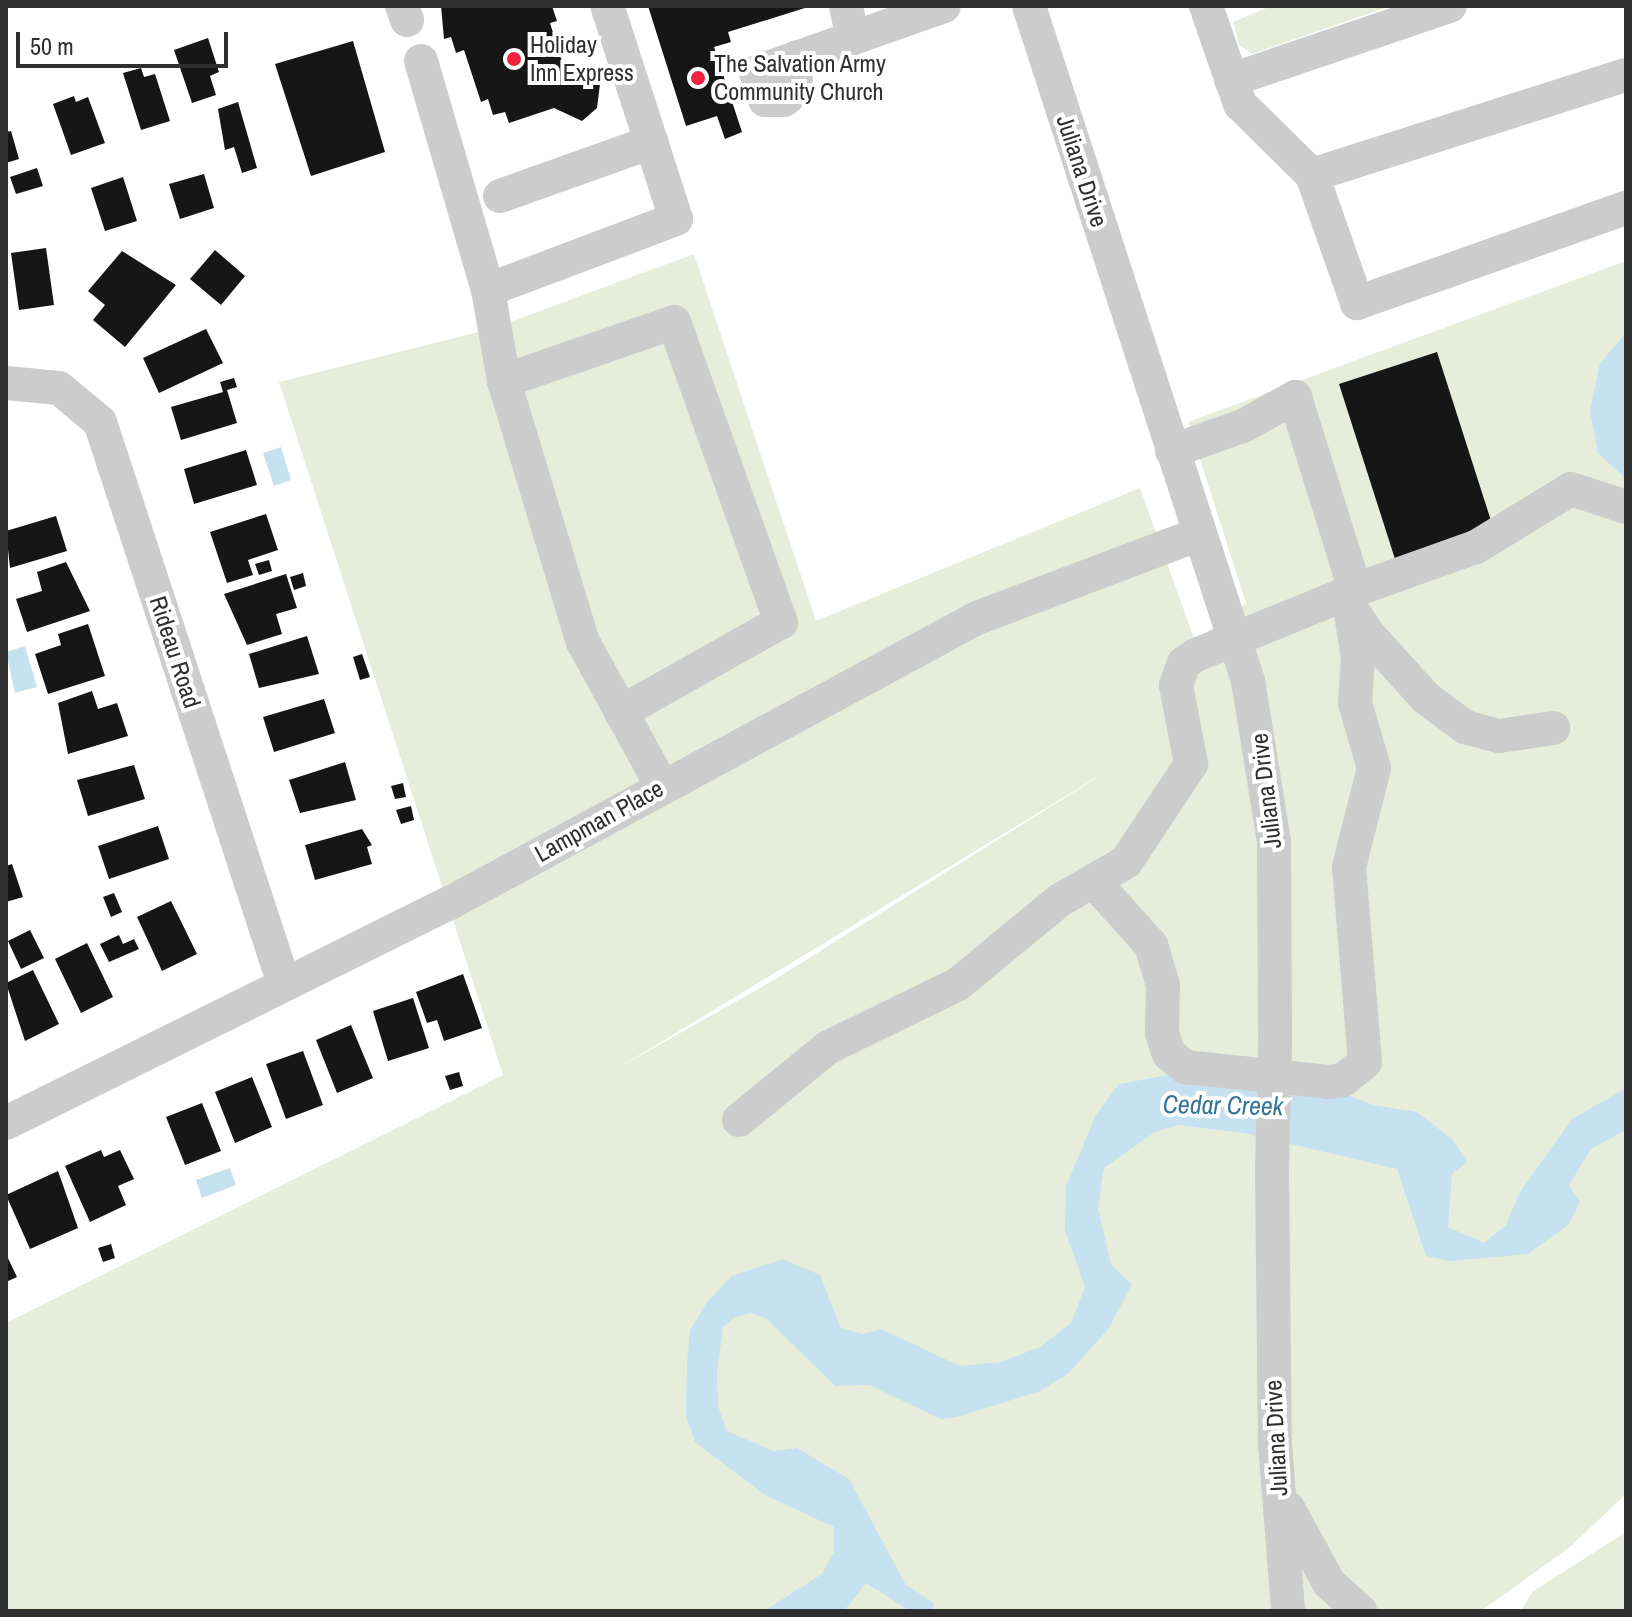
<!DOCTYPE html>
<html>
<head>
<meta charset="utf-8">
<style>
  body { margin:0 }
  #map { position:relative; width:1632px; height:1617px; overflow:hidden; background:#fff; font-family:"Archivo Narrow",sans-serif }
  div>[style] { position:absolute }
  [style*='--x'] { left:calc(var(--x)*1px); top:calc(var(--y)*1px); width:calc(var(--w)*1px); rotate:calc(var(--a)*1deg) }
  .green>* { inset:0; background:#e6eddb }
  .water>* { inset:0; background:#c6e1ef }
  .building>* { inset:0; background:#161616 }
  .minor>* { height:34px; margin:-17px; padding:0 17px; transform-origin:17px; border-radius:17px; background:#ccc }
  .minor-bridge>* { height:34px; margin:-17px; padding:0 17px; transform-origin:17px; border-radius:17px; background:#ccc }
  .dots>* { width:22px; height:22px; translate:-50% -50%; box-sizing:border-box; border:4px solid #fff; border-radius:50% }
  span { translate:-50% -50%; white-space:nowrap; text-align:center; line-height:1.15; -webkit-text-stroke:8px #fff; paint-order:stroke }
  .poi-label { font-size:24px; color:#2f2f2f }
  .left { translate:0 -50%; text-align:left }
  .street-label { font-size:24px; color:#2f2f2f }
  .water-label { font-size:26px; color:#357698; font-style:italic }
  .frame { position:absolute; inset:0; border:8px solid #2f2f2f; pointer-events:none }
  .scale { position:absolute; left:16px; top:32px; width:212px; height:36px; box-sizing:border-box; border:4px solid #2f2f2f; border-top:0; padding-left:10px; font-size:24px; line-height:28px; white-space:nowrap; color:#2f2f2f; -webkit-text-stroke:6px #fff; paint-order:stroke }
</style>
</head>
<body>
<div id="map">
  <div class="green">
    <div style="clip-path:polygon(1271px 6px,1391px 6px,1252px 54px,1239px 45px,1233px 22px)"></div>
    <div style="clip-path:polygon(evenodd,694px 254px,816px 621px,1140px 488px,1195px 641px,1246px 603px,1188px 422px,1626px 261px,1626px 1494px,1570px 1547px,1481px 1611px,6px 1611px,6px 1323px,503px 1075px,279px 382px,494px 328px,694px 254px,1098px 777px,774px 980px,620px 1067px,1097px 777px,1098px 777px)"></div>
    <div style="clip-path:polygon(1626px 1532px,1626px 1611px,1521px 1611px,1532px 1592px)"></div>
  </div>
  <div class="water">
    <div style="clip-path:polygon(1626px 333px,1626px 479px,1598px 453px,1590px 411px,1600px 363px)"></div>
    <div style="clip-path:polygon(281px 447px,291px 480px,274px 486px,263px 453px)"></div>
    <div style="clip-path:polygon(25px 646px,37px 687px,15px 693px,6px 652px)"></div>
    <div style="clip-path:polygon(1197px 1070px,1313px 1081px,1373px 1105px,1417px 1112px,1453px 1140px,1467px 1162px,1452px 1174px,1448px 1227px,1484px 1243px,1506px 1225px,1520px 1192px,1572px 1119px,1626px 1088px,1626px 1130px,1591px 1149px,1569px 1185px,1580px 1202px,1568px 1225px,1528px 1254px,1450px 1261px,1426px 1256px,1397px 1169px,1244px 1133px,1178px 1125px,1155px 1132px,1104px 1168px,1098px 1208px,1111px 1265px,1132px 1284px,1109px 1328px,1069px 1373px,1040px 1391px,957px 1417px,941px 1419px,869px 1385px,835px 1386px,767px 1319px,752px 1313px,735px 1317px,723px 1327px,717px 1372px,718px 1406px,727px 1431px,773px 1451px,797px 1448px,849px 1479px,906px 1585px,934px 1603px,933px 1611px,910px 1611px,866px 1583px,844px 1611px,764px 1611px,822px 1574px,834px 1552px,834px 1527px,765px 1495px,695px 1442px,686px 1416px,687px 1365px,690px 1330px,707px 1302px,732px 1276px,783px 1259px,820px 1275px,841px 1328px,862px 1334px,881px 1329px,960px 1366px,1001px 1362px,1040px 1347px,1071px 1323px,1085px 1287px,1065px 1230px,1066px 1186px,1096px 1115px,1119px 1084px)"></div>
    <div style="clip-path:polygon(230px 1168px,236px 1185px,202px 1198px,196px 1180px)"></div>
  </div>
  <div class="building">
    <div style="clip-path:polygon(441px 6px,552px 6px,557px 21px,550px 23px,563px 65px,600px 84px,597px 108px,582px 121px,554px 108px,509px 123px,505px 112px,493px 115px,488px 99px,481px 102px,464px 50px,456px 53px,451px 37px,444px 39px)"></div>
    <div style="clip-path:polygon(648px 6px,808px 6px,808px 7px,728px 32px,731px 42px,714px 47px,742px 132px,725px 139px,717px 116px,686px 126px)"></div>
    <div style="clip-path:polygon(208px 38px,219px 72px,210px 76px,216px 95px,192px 103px,174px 50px)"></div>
    <div style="clip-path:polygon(353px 41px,385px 152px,311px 176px,275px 64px)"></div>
    <div style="clip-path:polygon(141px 68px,144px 77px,155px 74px,170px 121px,141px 130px,123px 73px)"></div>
    <div style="clip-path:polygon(74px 96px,76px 102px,88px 97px,105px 143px,71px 155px,53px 104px)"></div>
    <div style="clip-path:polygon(238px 102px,257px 168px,242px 173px,234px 147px,225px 150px,218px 109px)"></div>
    <div style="clip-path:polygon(11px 131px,19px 159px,6px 163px,6px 132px)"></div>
    <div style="clip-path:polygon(37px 168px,43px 186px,16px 194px,10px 177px)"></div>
    <div style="clip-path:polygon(204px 174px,214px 208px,180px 219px,169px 184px)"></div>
    <div style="clip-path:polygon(123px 177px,137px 221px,105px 231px,91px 188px)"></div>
    <div style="clip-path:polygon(46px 248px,54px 305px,19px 310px,11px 253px)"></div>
    <div style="clip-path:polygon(215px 250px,245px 276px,221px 305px,190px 279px)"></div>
    <div style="clip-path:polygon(122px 251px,176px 285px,125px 347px,93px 320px,105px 305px,88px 291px)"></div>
    <div style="clip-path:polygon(206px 329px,223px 363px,159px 393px,143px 358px)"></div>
    <div style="clip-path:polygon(1437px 352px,1493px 527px,1395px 559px,1339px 384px)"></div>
    <div style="clip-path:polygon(234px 378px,237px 387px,227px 390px,237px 423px,181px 440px,171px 407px,223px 392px,220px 382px)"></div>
    <div style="clip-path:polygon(246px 450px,257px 485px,194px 504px,184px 469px)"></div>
    <div style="clip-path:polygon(266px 514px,278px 550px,248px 560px,253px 575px,227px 583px,210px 532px)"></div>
    <div style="clip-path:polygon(56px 516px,67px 551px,10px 568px,6px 531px)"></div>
    <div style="clip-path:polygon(269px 560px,272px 571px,259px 575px,255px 564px)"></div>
    <div style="clip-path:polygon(66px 562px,90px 611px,27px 632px,16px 599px,42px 591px,37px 572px)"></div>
    <div style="clip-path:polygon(303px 573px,306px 586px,294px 590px,290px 577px)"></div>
    <div style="clip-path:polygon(286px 574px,297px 608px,276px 614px,282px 634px,247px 645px,224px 594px)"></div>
    <div style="clip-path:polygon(88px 624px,105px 676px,48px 694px,35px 654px,61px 645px,58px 634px)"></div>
    <div style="clip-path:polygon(307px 636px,319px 674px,259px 688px,249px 654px)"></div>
    <div style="clip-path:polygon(362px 654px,370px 677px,360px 680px,353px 657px)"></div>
    <div style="clip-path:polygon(92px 691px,98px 709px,117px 703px,128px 736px,68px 754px,58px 703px)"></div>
    <div style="clip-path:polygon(324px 699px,335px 733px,274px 752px,263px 717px)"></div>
    <div style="clip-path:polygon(345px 762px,356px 800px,300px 813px,289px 780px)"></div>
    <div style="clip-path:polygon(134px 765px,145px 799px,88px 816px,77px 780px)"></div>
    <div style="clip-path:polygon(403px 783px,406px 797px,395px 799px,391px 786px)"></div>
    <div style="clip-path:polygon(411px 806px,414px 820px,401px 824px,396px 810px)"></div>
    <div style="clip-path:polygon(158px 826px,169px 859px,109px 879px,98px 846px)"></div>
    <div style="clip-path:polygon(362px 829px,372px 845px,367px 847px,372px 864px,315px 880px,305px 845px)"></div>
    <div style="clip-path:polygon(12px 864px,23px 897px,6px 902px,6px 866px)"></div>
    <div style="clip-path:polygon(114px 893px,122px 912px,111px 917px,103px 897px)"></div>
    <div style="clip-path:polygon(171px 901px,197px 954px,162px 971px,137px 917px)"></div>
    <div style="clip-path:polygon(30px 930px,44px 958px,21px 969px,8px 941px)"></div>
    <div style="clip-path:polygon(119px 935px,123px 944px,134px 939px,139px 949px,109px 962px,100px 944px)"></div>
    <div style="clip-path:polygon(87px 943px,113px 997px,81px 1013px,55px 959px)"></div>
    <div style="clip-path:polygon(33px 970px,59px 1024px,25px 1041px,6px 983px)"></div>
    <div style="clip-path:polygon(463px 974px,482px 1028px,444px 1041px,437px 1020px,427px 1023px,416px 992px)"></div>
    <div style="clip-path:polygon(413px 998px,429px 1048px,388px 1061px,373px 1011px)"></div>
    <div style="clip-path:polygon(351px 1025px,373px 1078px,337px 1093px,316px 1040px)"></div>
    <div style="clip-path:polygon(303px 1051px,323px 1105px,286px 1119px,266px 1064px)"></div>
    <div style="clip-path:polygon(459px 1072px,463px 1086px,450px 1090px,445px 1076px)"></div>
    <div style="clip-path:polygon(252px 1077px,272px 1127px,235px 1143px,215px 1092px)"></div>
    <div style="clip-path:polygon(202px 1103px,221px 1151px,185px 1165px,166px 1117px)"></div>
    <div style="clip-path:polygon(101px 1150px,104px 1157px,120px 1150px,134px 1179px,118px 1186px,126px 1205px,90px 1222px,65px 1166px)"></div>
    <div style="clip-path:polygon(58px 1171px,78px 1228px,30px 1249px,6px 1195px)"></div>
    <div style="clip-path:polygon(111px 1244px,115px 1258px,103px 1262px,98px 1248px)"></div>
    <div style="clip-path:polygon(6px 1254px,17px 1277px,6px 1282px)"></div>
  </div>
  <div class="minor">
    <div style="--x:402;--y:6;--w:15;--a:70"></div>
    <div style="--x:846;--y:6;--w:33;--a:78"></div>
    <div style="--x:1029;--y:6;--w:710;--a:72.02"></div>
    <div style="--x:1248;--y:681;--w:162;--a:80.8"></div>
    <div style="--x:1274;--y:841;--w:202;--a:89.7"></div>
    <div style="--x:1206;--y:6;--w:104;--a:70.9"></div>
    <div style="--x:1240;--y:104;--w:101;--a:44.6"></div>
    <div style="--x:1312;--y:175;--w:330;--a:-17.7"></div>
    <div style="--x:797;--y:57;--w:34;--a:93"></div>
    <div style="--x:795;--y:91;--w:14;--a:141"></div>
    <div style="--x:784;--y:100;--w:19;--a:180"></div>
    <div style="--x:765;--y:100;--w:29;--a:-108"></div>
    <div style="--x:756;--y:72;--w:199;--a:-19.3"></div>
    <div style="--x:421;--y:61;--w:239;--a:73.7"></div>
    <div style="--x:488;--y:290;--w:92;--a:80"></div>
    <div style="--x:504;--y:381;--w:273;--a:73.2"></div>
    <div style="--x:583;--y:642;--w:164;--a:61.3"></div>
    <div style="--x:1231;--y:80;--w:231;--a:-18.7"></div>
    <div style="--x:1312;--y:175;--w:136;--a:70.6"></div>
    <div style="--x:1357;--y:303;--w:285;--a:-19.5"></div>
    <div style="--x:500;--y:196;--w:161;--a:-19.6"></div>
    <div style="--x:488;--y:290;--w:201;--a:-20.7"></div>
    <div style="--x:676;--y:219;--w:224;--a:-107.9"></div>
    <div style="--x:504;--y:381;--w:180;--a:-19.1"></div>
    <div style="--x:674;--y:322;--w:319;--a:70.4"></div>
    <div style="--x:781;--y:622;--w:184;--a:150.6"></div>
    <div style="--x:6;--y:383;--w:53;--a:5.4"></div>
    <div style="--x:59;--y:388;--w:53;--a:39.7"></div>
    <div style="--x:100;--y:422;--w:591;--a:71.87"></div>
    <div style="--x:1172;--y:451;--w:75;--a:-19.4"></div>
    <div style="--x:1243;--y:426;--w:60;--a:-29.1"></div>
    <div style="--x:1295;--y:397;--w:202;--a:72.7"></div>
    <div style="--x:1355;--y:590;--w:128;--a:-19.6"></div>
    <div style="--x:1476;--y:547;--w:111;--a:-31.4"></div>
    <div style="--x:1571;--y:489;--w:58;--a:18.1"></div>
    <div style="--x:1095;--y:883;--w:84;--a:47.9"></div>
    <div style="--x:1151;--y:945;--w:42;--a:73.3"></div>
    <div style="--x:1163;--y:985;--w:48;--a:91.2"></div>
    <div style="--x:1162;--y:1033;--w:22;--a:72"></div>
    <div style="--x:1169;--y:1054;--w:21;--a:39"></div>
    <div style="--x:1185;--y:1067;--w:145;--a:5.9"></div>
    <div style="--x:1329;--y:1082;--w:14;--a:-8"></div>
    <div style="--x:1343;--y:1080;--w:28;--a:-39"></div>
    <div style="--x:1365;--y:1062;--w:196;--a:-94.7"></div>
    <div style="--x:1349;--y:867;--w:102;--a:-75.8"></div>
    <div style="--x:1374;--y:768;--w:68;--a:-106.3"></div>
    <div style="--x:1355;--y:703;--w:45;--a:-86.2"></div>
    <div style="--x:1358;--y:658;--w:45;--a:-99"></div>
    <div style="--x:739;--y:1120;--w:114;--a:-39.3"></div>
    <div style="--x:827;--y:1048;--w:146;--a:-26"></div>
    <div style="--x:958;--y:984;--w:132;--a:-39.5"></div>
    <div style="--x:1060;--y:900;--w:76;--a:-29.9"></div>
    <div style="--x:1126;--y:862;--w:118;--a:-56.4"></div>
    <div style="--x:1191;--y:764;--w:80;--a:-100.8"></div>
    <div style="--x:1176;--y:685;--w:23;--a:-70"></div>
    <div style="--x:1184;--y:663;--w:14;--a:-34"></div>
    <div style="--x:1196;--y:655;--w:172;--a:-22.2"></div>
    <div style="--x:1355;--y:590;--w:16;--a:112"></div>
    <div style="--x:1349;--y:605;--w:35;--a:57"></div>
    <div style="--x:1368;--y:634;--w:86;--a:47.8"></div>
    <div style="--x:1426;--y:698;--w:49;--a:36.6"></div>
    <div style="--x:1465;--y:727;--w:35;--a:15"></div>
    <div style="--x:1499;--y:736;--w:55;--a:-8.4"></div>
    <div style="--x:6;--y:1123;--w:493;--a:-26.4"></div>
    <div style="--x:448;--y:904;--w:601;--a:-28.4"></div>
    <div style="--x:977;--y:618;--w:237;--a:-20.7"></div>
    <div style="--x:1272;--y:1169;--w:275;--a:89.4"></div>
    <div style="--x:1275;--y:1444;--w:168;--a:85.5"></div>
    <div style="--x:1288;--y:1508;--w:85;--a:61.3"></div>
    <div style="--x:1329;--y:1583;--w:42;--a:42.1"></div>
  </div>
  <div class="minor-bridge">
    <div style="--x:1272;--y:1169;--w:126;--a:-88.6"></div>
  </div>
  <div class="dots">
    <div style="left:514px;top:59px;background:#f4223c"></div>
    <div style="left:698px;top:78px;background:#f4223c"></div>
  </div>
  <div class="poi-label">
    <span class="left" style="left:530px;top:59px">Holiday<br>Inn Express</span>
    <span class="left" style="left:714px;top:78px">The Salvation Army<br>Community Church</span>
  </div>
  <div class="street-label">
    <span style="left:1082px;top:171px;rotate:72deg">Juliana Drive</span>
    <span style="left:175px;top:652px;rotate:72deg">Rideau Road</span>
    <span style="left:1266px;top:791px;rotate:-97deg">Juliana Drive</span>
    <span style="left:599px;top:821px;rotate:-29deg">Lampman Place</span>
    <span style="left:1276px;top:1438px;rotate:-93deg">Juliana Drive</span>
  </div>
  <div class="water-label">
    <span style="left:1223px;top:1105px;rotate:1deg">Cedar Creek</span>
  </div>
  <div class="frame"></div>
  <div class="scale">50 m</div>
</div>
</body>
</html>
